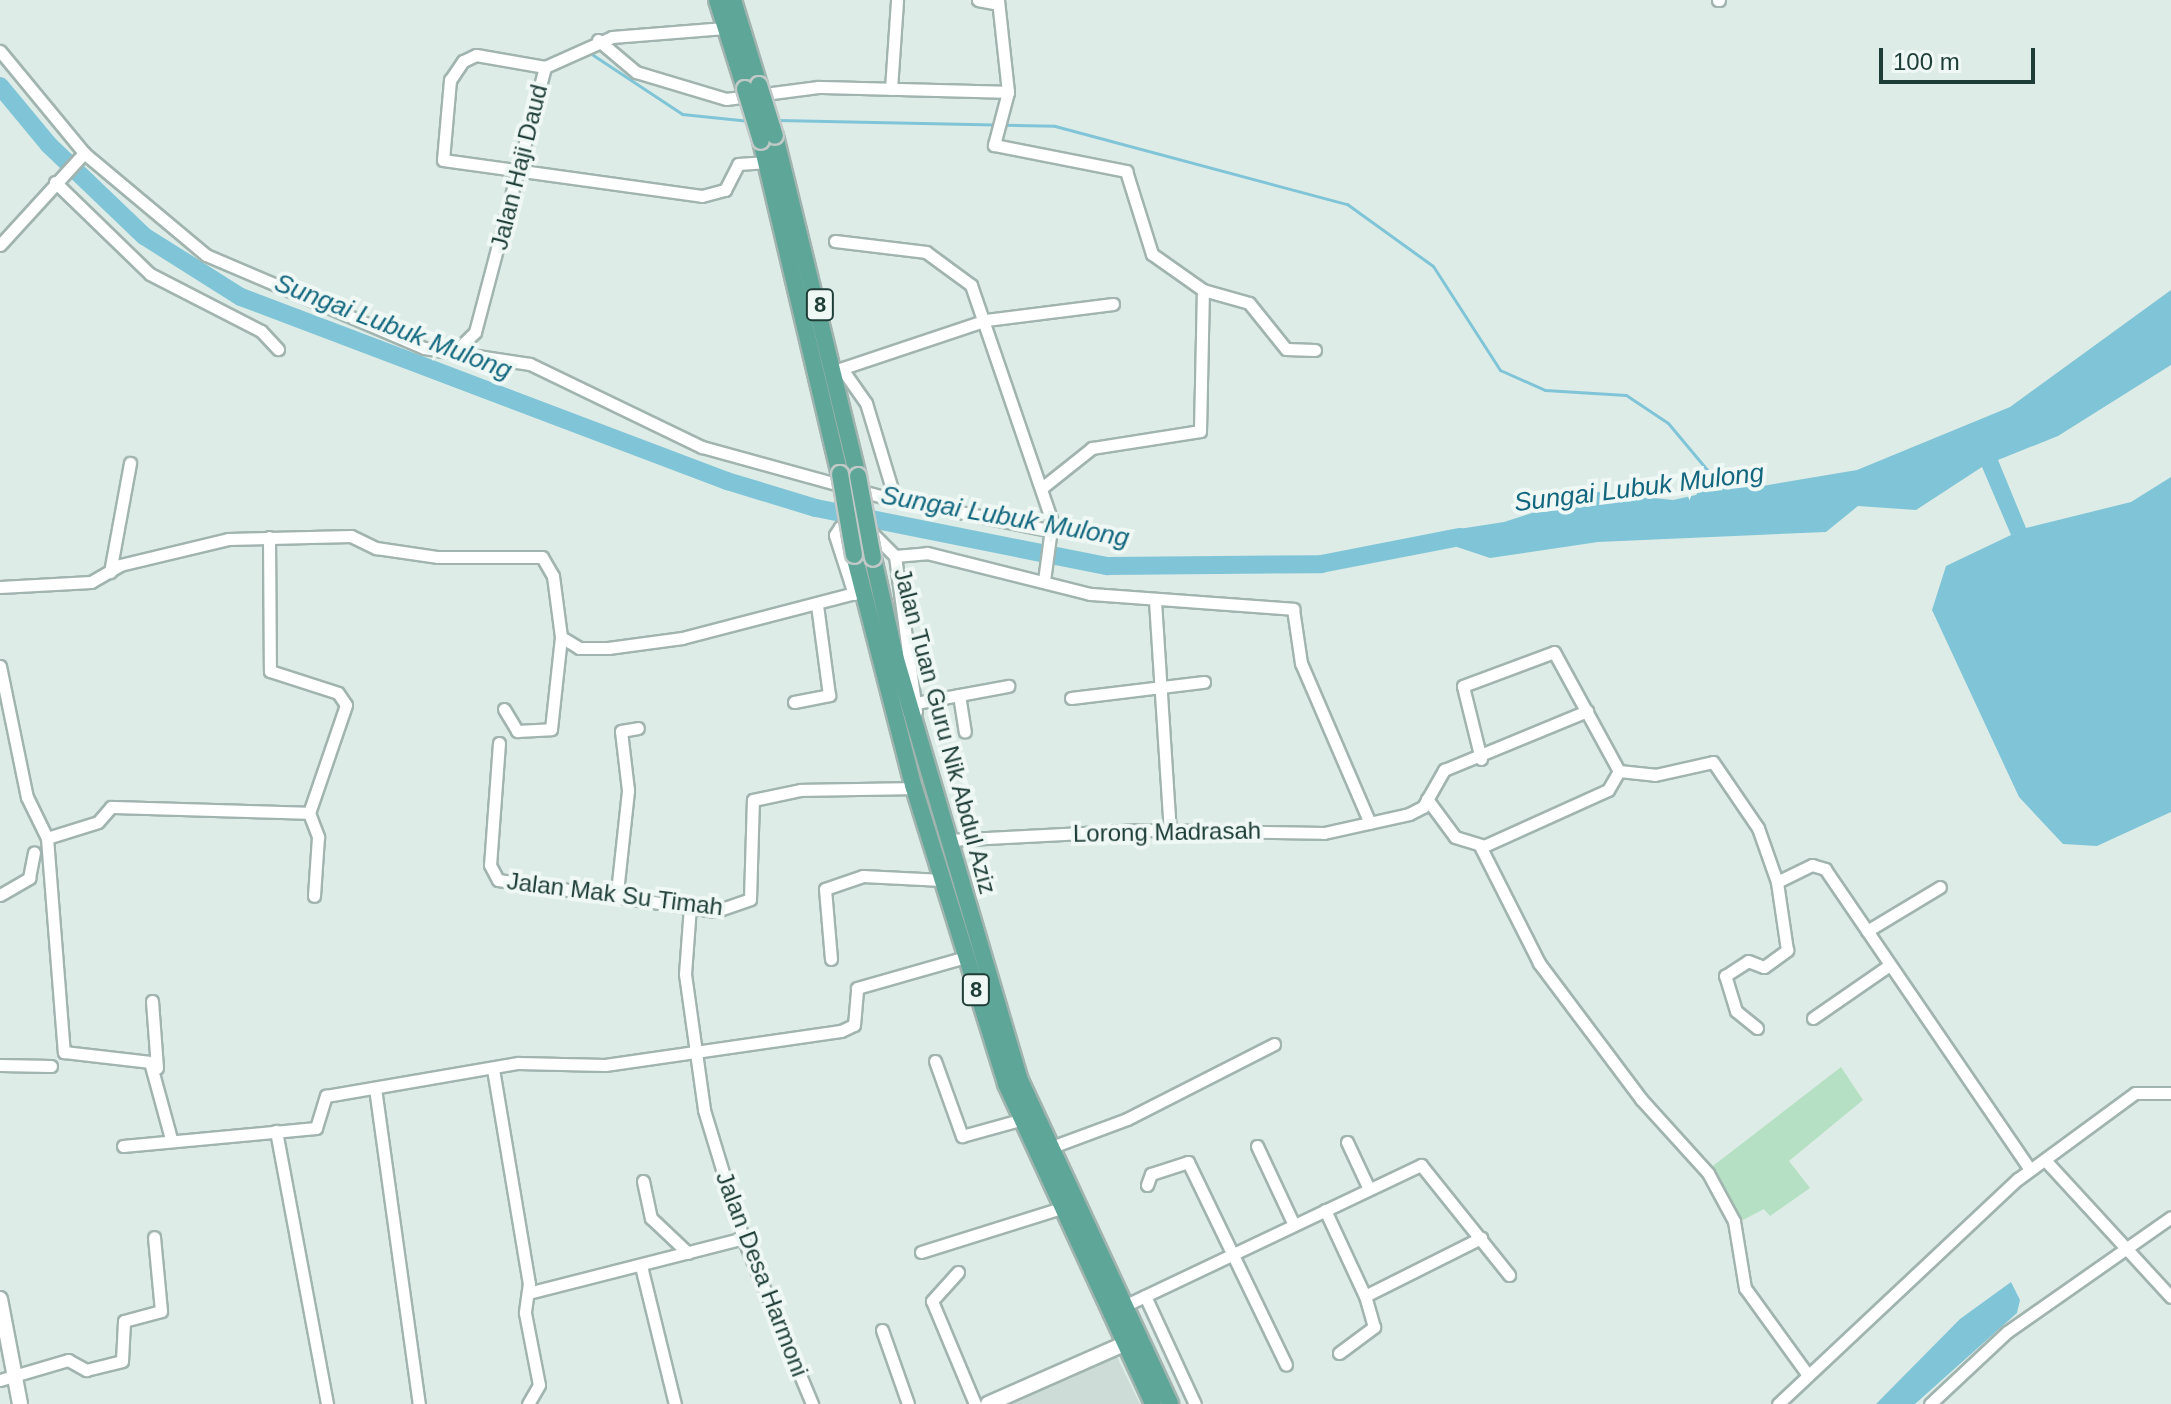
<!DOCTYPE html>
<html>
<head>
<meta charset="utf-8">
<style>
  body { margin:0 }
  #map { position:relative; width:2171px; height:1404px; overflow:hidden; background:#deece7; font-family:Arial,sans-serif }
  div>[style] { position:absolute }
  [style*='--x'] { left:calc(var(--x)*1px); top:calc(var(--y)*1px); width:calc(var(--w)*1px); rotate:calc(var(--a)*1deg) }
  .built>* { inset:0; background:#cddcd6 }
  .green>* { inset:0; background:#b5e0c3 }
  .water>* { inset:0; background:#80c5d7 }
  .stream>* { height:3px; margin:-1.5px; padding:0 1.5px; transform-origin:1.5px; border-radius:1.5px; background:#80c5d7 }
  .river>* { height:18px; margin:-9px; padding:0 9px; transform-origin:9px; border-radius:9px; background:#80c5d7 }
  .roads { filter:drop-shadow(2px 0 #a1b4af) drop-shadow(-2px 0 #a1b4af) drop-shadow(0 2px #a1b4af) drop-shadow(0 -2px #a1b4af) }
  .minor>* { height:11px; margin:-5.5px; padding:0 5.5px; transform-origin:5.5px; border-radius:5.5px; background:#fff }
  .tertiary>* { height:14px; margin:-7px; padding:0 7px; transform-origin:7px; border-radius:7px; background:#fff }
  .primary>* { height:16px; margin:-8px; padding:0 8px; transform-origin:8px; border-radius:8px; background:#5ea698 }
  .bridges { filter:drop-shadow(2px 0 #c0c9c7) drop-shadow(-2px 0 #c0c9c7) drop-shadow(0 2px #c0c9c7) drop-shadow(0 -2px #c0c9c7) }
  .primary-bridge>* { height:16px; margin:-8px; padding:0 8px; transform-origin:8px; border-radius:8px; background:#5ea698 }
  span { translate:-50% -50%; white-space:nowrap; text-align:center; line-height:1.15; -webkit-text-stroke:8px #eff8f4; paint-order:stroke }
  .shield-label span { padding:2px 6px; background:#eff8f4; border:2px solid; border-radius:6px; -webkit-text-stroke-width:0 }
  .shield-label { font-size:22px; color:#1e3d37; font-weight:700 }
  .street-label { font-size:24px; color:#1e3d37 }
  .water-label { font-size:26px; color:#12677f; font-style:italic }
  .scale { position:absolute; left:1879px; top:48px; width:156px; height:36px; box-sizing:border-box; border:4px solid #1e3d37; border-top:0; padding-left:10px; font-size:24px; line-height:28px; white-space:nowrap; color:#1e3d37; -webkit-text-stroke:6px #eff8f4; paint-order:stroke }
</style>
</head>
<body>
<div id="map">
  <div class="built">
    <div style="clip-path:polygon(1113px 1349px,1140px 1404px,988px 1404px)"></div>
  </div>
  <div class="green">
    <div style="clip-path:polygon(1841px 1067px,1863px 1100px,1789px 1161px,1810px 1188px,1770px 1216px,1764px 1209px,1739px 1222px,1709px 1169px)"></div>
  </div>
  <div class="water">
    <div style="clip-path:polygon(2171px 290px,2171px 365px,2058px 436px,1998px 460px,2026px 528px,2131px 502px,2171px 477px,2171px 812px,2097px 846px,2063px 844px,2019px 797px,1932px 610px,1946px 566px,2011px 535px,1982px 467px,1916px 510px,1858px 506px,1826px 532px,1598px 542px,1490px 558px,1436px 540px,1446px 531px,1504px 522px,1598px 492px,1673px 500px,1696px 495px,1712px 475px,1750px 488px,1857px 470px,2010px 407px)"></div>
    <div style="clip-path:polygon(2011px 1282px,2020px 1300px,2017px 1313px,1915px 1404px,1876px 1404px,1960px 1319px)"></div>
  </div>
  <div class="stream">
    <div style="--x:593;--y:55;--w:107;--a:33.5"></div>
    <div style="--x:682;--y:114;--w:68;--a:5.9"></div>
    <div style="--x:778;--y:120;--w:277;--a:1.2"></div>
    <div style="--x:1055;--y:126;--w:302;--a:15"></div>
    <div style="--x:1347;--y:204;--w:106;--a:35.8"></div>
    <div style="--x:1433;--y:266;--w:124;--a:57.2"></div>
    <div style="--x:1500;--y:370;--w:49;--a:24"></div>
    <div style="--x:1545;--y:390;--w:81;--a:3.5"></div>
    <div style="--x:1626;--y:395;--w:50;--a:33.7"></div>
    <div style="--x:1668;--y:423;--w:72;--a:50.1"></div>
  </div>
  <div class="river">
    <div style="--x:0;--y:86;--w:77;--a:50.3"></div>
    <div style="--x:49;--y:145;--w:132;--a:43.8"></div>
    <div style="--x:144;--y:236;--w:115;--a:32.2"></div>
    <div style="--x:241;--y:297;--w:520;--a:20.74"></div>
    <div style="--x:727;--y:481;--w:93;--a:16.9"></div>
    <div style="--x:816;--y:508;--w:297;--a:11.3"></div>
    <div style="--x:1107;--y:566;--w:214;--a:-0.5"></div>
    <div style="--x:1321;--y:564;--w:142;--a:-11"></div>
  </div>
  <div class="roads">
    <div class="minor">
      <div style="--x:978;--y:0;--w:20;--a:11"></div>
      <div style="--x:998;--y:0;--w:93;--a:83.8"></div>
      <div style="--x:1008;--y:92;--w:55;--a:104.8"></div>
      <div style="--x:994;--y:145;--w:135;--a:11.1"></div>
      <div style="--x:1126;--y:171;--w:87;--a:72.6"></div>
      <div style="--x:1152;--y:254;--w:62;--a:35.2"></div>
      <div style="--x:1203;--y:290;--w:48;--a:15.8"></div>
      <div style="--x:1249;--y:303;--w:59;--a:51.2"></div>
      <div style="--x:1286;--y:349;--w:29;--a:2"></div>
      <div style="--x:1718;--y:0;--w:1;--a:0"></div>
      <div style="--x:598;--y:40;--w:50;--a:40.1"></div>
      <div style="--x:636;--y:72;--w:94;--a:16.7"></div>
      <div style="--x:726;--y:99;--w:93;--a:-7.4"></div>
      <div style="--x:818;--y:87;--w:190;--a:1.5"></div>
      <div style="--x:0;--y:51;--w:132;--a:50.5"></div>
      <div style="--x:545;--y:67;--w:70;--a:-170.1"></div>
      <div style="--x:476;--y:55;--w:14;--a:155"></div>
      <div style="--x:463;--y:61;--w:23;--a:124"></div>
      <div style="--x:450;--y:80;--w:80;--a:95"></div>
      <div style="--x:443;--y:160;--w:261;--a:7.9"></div>
      <div style="--x:702;--y:196;--w:24;--a:-15"></div>
      <div style="--x:725;--y:190;--w:29;--a:-63"></div>
      <div style="--x:738;--y:164;--w:30;--a:-4"></div>
      <div style="--x:891;--y:89;--w:89;--a:-86.1"></div>
      <div style="--x:55;--y:182;--w:132;--a:44.1"></div>
      <div style="--x:150;--y:274;--w:125;--a:27.2"></div>
      <div style="--x:261;--y:331;--w:25;--a:47"></div>
      <div style="--x:835;--y:241;--w:92;--a:6.9"></div>
      <div style="--x:926;--y:252;--w:56;--a:36.3"></div>
      <div style="--x:971;--y:285;--w:250;--a:71.1"></div>
      <div style="--x:1052;--y:521;--w:61;--a:97.6"></div>
      <div style="--x:0;--y:245;--w:125;--a:-47.6"></div>
      <div style="--x:84;--y:153;--w:159;--a:39.9"></div>
      <div style="--x:206;--y:255;--w:237;--a:23.1"></div>
      <div style="--x:424;--y:348;--w:107;--a:8.6"></div>
      <div style="--x:530;--y:364;--w:191;--a:25.8"></div>
      <div style="--x:702;--y:447;--w:185;--a:15.4"></div>
      <div style="--x:880;--y:496;--w:177;--a:11.4"></div>
      <div style="--x:458;--y:349;--w:24;--a:-45"></div>
      <div style="--x:475;--y:332;--w:274;--a:-75.2"></div>
      <div style="--x:545;--y:67;--w:73;--a:-24.1"></div>
      <div style="--x:612;--y:37;--w:113;--a:-4.6"></div>
      <div style="--x:842;--y:369;--w:42;--a:54.8"></div>
      <div style="--x:866;--y:403;--w:100;--a:73.2"></div>
      <div style="--x:834;--y:371;--w:160;--a:-18.5"></div>
      <div style="--x:986;--y:320;--w:128;--a:-7.2"></div>
      <div style="--x:1043;--y:487;--w:63;--a:-38.5"></div>
      <div style="--x:1092;--y:448;--w:109;--a:-8.9"></div>
      <div style="--x:1200;--y:431;--w:141;--a:-88.8"></div>
      <div style="--x:269;--y:537;--w:134;--a:89.6"></div>
      <div style="--x:270;--y:671;--w:71;--a:17.9"></div>
      <div style="--x:338;--y:693;--w:14;--a:56"></div>
      <div style="--x:346;--y:705;--w:114;--a:108.9"></div>
      <div style="--x:309;--y:813;--w:26;--a:69"></div>
      <div style="--x:318;--y:837;--w:59;--a:93.9"></div>
      <div style="--x:895;--y:556;--w:32;--a:-5"></div>
      <div style="--x:927;--y:553;--w:168;--a:14.1"></div>
      <div style="--x:1090;--y:594;--w:204;--a:4.2"></div>
      <div style="--x:1293;--y:609;--w:55;--a:81.6"></div>
      <div style="--x:1301;--y:663;--w:174;--a:66.7"></div>
      <div style="--x:110;--y:572;--w:111;--a:-79.6"></div>
      <div style="--x:0;--y:587;--w:91;--a:-3.1"></div>
      <div style="--x:91;--y:582;--w:34;--a:-30"></div>
      <div style="--x:120;--y:565;--w:111;--a:-13.5"></div>
      <div style="--x:228;--y:539;--w:123;--a:-1.4"></div>
      <div style="--x:351;--y:536;--w:28;--a:26"></div>
      <div style="--x:376;--y:548;--w:63;--a:8.3"></div>
      <div style="--x:438;--y:557;--w:104;--a:0"></div>
      <div style="--x:542;--y:557;--w:22;--a:60"></div>
      <div style="--x:553;--y:576;--w:62;--a:82.5"></div>
      <div style="--x:561;--y:637;--w:21;--a:31"></div>
      <div style="--x:579;--y:648;--w:29;--a:0"></div>
      <div style="--x:608;--y:648;--w:75;--a:-7.7"></div>
      <div style="--x:682;--y:638;--w:186;--a:-14.6"></div>
      <div style="--x:854;--y:594;--w:62;--a:-107.9"></div>
      <div style="--x:835;--y:535;--w:9;--a:-58"></div>
      <div style="--x:840;--y:527;--w:34;--a:12"></div>
      <div style="--x:873;--y:534;--w:31;--a:45"></div>
      <div style="--x:895;--y:556;--w:157;--a:82.3"></div>
      <div style="--x:1155;--y:601;--w:229;--a:86.3"></div>
      <div style="--x:0;--y:666;--w:134;--a:78.4"></div>
      <div style="--x:27;--y:797;--w:46;--a:64"></div>
      <div style="--x:47;--y:838;--w:215;--a:85.5"></div>
      <div style="--x:64;--y:1052;--w:87;--a:6.6"></div>
      <div style="--x:150;--y:1062;--w:80;--a:74.7"></div>
      <div style="--x:959;--y:695;--w:37;--a:81"></div>
      <div style="--x:1071;--y:698;--w:134;--a:-6.9"></div>
      <div style="--x:794;--y:702;--w:36;--a:-11"></div>
      <div style="--x:829;--y:695;--w:91;--a:-97.6"></div>
      <div style="--x:916;--y:703;--w:94;--a:-10.5"></div>
      <div style="--x:504;--y:709;--w:26;--a:59"></div>
      <div style="--x:517;--y:731;--w:34;--a:-3"></div>
      <div style="--x:551;--y:729;--w:93;--a:-83.8"></div>
      <div style="--x:499;--y:743;--w:122;--a:94.2"></div>
      <div style="--x:490;--y:865;--w:17;--a:62"></div>
      <div style="--x:498;--y:880;--w:220;--a:8.1"></div>
      <div style="--x:716;--y:911;--w:36;--a:-19"></div>
      <div style="--x:750;--y:899;--w:99;--a:-88.3"></div>
      <div style="--x:753;--y:800;--w:49;--a:-11.8"></div>
      <div style="--x:801;--y:790;--w:113;--a:-1"></div>
      <div style="--x:1481;--y:759;--w:75;--a:-103.9"></div>
      <div style="--x:1463;--y:686;--w:97;--a:-20.5"></div>
      <div style="--x:1554;--y:652;--w:136;--a:61.4"></div>
      <div style="--x:1619;--y:771;--w:36;--a:6"></div>
      <div style="--x:1655;--y:775;--w:59;--a:-12.6"></div>
      <div style="--x:1713;--y:762;--w:80;--a:55.7"></div>
      <div style="--x:1758;--y:828;--w:57;--a:70.6"></div>
      <div style="--x:1777;--y:882;--w:39;--a:-26"></div>
      <div style="--x:1812;--y:865;--w:14;--a:17"></div>
      <div style="--x:1825;--y:869;--w:364;--a:55.7"></div>
      <div style="--x:1427;--y:799;--w:47;--a:53.6"></div>
      <div style="--x:1455;--y:837;--w:30;--a:17"></div>
      <div style="--x:1484;--y:846;--w:136;--a:-24.3"></div>
      <div style="--x:1608;--y:790;--w:22;--a:-60"></div>
      <div style="--x:47;--y:838;--w:53;--a:-17.4"></div>
      <div style="--x:98;--y:822;--w:20;--a:-49"></div>
      <div style="--x:111;--y:807;--w:198;--a:1.7"></div>
      <div style="--x:948;--y:840;--w:193;--a:-3"></div>
      <div style="--x:1141;--y:830;--w:183;--a:0.9"></div>
      <div style="--x:1324;--y:833;--w:87;--a:-12.6"></div>
      <div style="--x:1409;--y:814;--w:16;--a:-27"></div>
      <div style="--x:1423;--y:807;--w:43;--a:-60.4"></div>
      <div style="--x:1444;--y:770;--w:155;--a:-22.4"></div>
      <div style="--x:1480;--y:846;--w:131;--a:63.2"></div>
      <div style="--x:1539;--y:963;--w:170;--a:53.1"></div>
      <div style="--x:1641;--y:1099;--w:100;--a:47.8"></div>
      <div style="--x:1708;--y:1173;--w:55;--a:61.6"></div>
      <div style="--x:1734;--y:1221;--w:68;--a:80.7"></div>
      <div style="--x:1745;--y:1288;--w:107;--a:54.1"></div>
      <div style="--x:617;--y:892;--w:103;--a:-83.8"></div>
      <div style="--x:628;--y:790;--w:59;--a:-96.8"></div>
      <div style="--x:621;--y:731;--w:17;--a:-10"></div>
      <div style="--x:0;--y:895;--w:34;--a:-30"></div>
      <div style="--x:29;--y:878;--w:26;--a:-79"></div>
      <div style="--x:690;--y:906;--w:68;--a:94.2"></div>
      <div style="--x:685;--y:974;--w:137;--a:82"></div>
      <div style="--x:704;--y:1110;--w:134;--a:73.1"></div>
      <div style="--x:743;--y:1238;--w:180;--a:67.4"></div>
      <div style="--x:1867;--y:931;--w:85;--a:-31.1"></div>
      <div style="--x:831;--y:959;--w:70;--a:-94.9"></div>
      <div style="--x:825;--y:889;--w:40;--a:-18.9"></div>
      <div style="--x:863;--y:876;--w:79;--a:2.9"></div>
      <div style="--x:152;--y:1001;--w:67;--a:85.7"></div>
      <div style="--x:1813;--y:1018;--w:91;--a:-34.7"></div>
      <div style="--x:1757;--y:1028;--w:27;--a:-141"></div>
      <div style="--x:1736;--y:1011;--w:37;--a:-107"></div>
      <div style="--x:1725;--y:976;--w:27;--a:-33"></div>
      <div style="--x:1748;--y:961;--w:17;--a:21"></div>
      <div style="--x:1764;--y:967;--w:29;--a:-36"></div>
      <div style="--x:1787;--y:950;--w:69;--a:-98.4"></div>
      <div style="--x:935;--y:1061;--w:80;--a:70.2"></div>
      <div style="--x:962;--y:1136;--w:60;--a:-15.4"></div>
      <div style="--x:0;--y:1065;--w:51;--a:1.1"></div>
      <div style="--x:493;--y:1069;--w:217;--a:80.5"></div>
      <div style="--x:529;--y:1283;--w:30;--a:98"></div>
      <div style="--x:525;--y:1313;--w:73;--a:79"></div>
      <div style="--x:539;--y:1385;--w:22;--a:120"></div>
      <div style="--x:375;--y:1088;--w:319;--a:82.1"></div>
      <div style="--x:276;--y:1131;--w:278;--a:79.4"></div>
      <div style="--x:1347;--y:1142;--w:52;--a:64.9"></div>
      <div style="--x:123;--y:1146;--w:194;--a:-5.3"></div>
      <div style="--x:316;--y:1128;--w:34;--a:-73"></div>
      <div style="--x:326;--y:1096;--w:195;--a:-9.8"></div>
      <div style="--x:518;--y:1063;--w:87;--a:1.3"></div>
      <div style="--x:605;--y:1065;--w:238;--a:-8.2"></div>
      <div style="--x:841;--y:1031;--w:14;--a:-25"></div>
      <div style="--x:854;--y:1025;--w:37;--a:-85"></div>
      <div style="--x:857;--y:988;--w:113;--a:-15.9"></div>
      <div style="--x:1257;--y:1146;--w:87;--a:64.9"></div>
      <div style="--x:1049;--y:1148;--w:83;--a:-20.4"></div>
      <div style="--x:1127;--y:1119;--w:165;--a:-27"></div>
      <div style="--x:2045;--y:1160;--w:186;--a:47.4"></div>
      <div style="--x:643;--y:1181;--w:38;--a:78"></div>
      <div style="--x:651;--y:1218;--w:51;--a:43.4"></div>
      <div style="--x:1147;--y:1185;--w:12;--a:-70"></div>
      <div style="--x:1151;--y:1174;--w:39;--a:-18"></div>
      <div style="--x:1188;--y:1162;--w:225;--a:64.2"></div>
      <div style="--x:1325;--y:1210;--w:95;--a:65.1"></div>
      <div style="--x:921;--y:1252;--w:147;--a:-17.4"></div>
      <div style="--x:641;--y:1266;--w:142;--a:76.2"></div>
      <div style="--x:958;--y:1272;--w:39;--a:132"></div>
      <div style="--x:932;--y:1301;--w:112;--a:67.3"></div>
      <div style="--x:528;--y:1293;--w:222;--a:-14.3"></div>
      <div style="--x:1145;--y:1296;--w:119;--a:65.2"></div>
      <div style="--x:1124;--y:1306;--w:329;--a:-25.4"></div>
      <div style="--x:1421;--y:1165;--w:141;--a:51.3"></div>
      <div style="--x:882;--y:1330;--w:78;--a:70.6"></div>
      <div style="--x:1339;--y:1353;--w:44;--a:-36.6"></div>
      <div style="--x:1374;--y:1327;--w:32;--a:-106"></div>
      <div style="--x:1365;--y:1296;--w:130;--a:-26.6"></div>
      <div style="--x:0;--y:1380;--w:71;--a:-16.4"></div>
      <div style="--x:68;--y:1360;--w:21;--a:29"></div>
      <div style="--x:86;--y:1370;--w:37;--a:-14"></div>
      <div style="--x:122;--y:1361;--w:40;--a:-87.1"></div>
      <div style="--x:124;--y:1321;--w:38;--a:-15"></div>
      <div style="--x:161;--y:1311;--w:74;--a:-95.4"></div>
      <div style="--x:1778;--y:1404;--w:329;--a:-43.2"></div>
      <div style="--x:2018;--y:1179;--w:145;--a:-36.3"></div>
      <div style="--x:2135;--y:1093;--w:36;--a:0"></div>
      <div style="--x:1930;--y:1404;--w:105;--a:-43.1"></div>
      <div style="--x:2007;--y:1332;--w:200;--a:-35"></div>
    </div>
    <div class="tertiary">
      <div style="--x:0;--y:1299;--w:107;--a:79.2"></div>
      <div style="--x:988;--y:1404;--w:149;--a:-23.8"></div>
    </div>
    <div class="primary">
      <div style="--x:717;--y:0;--w:93;--a:72.5"></div>
      <div style="--x:733;--y:0;--w:89;--a:73"></div>
      <div style="--x:775;--y:136;--w:350;--a:76.3"></div>
      <div style="--x:761;--y:141;--w:342;--a:76.7"></div>
      <div style="--x:854;--y:555;--w:241;--a:75.6"></div>
      <div style="--x:914;--y:788;--w:310;--a:72.7"></div>
      <div style="--x:1006;--y:1084;--w:352;--a:65.3"></div>
      <div style="--x:873;--y:558;--w:100;--a:77.3"></div>
      <div style="--x:895;--y:656;--w:440;--a:73.6"></div>
      <div style="--x:1019;--y:1078;--w:359;--a:65.1"></div>
    </div>
  </div>
  <div class="bridges">
    <div class="primary-bridge">
      <div style="--x:759;--y:85;--w:53;--a:72.6"></div>
      <div style="--x:745;--y:89;--w:54;--a:72.9"></div>
      <div style="--x:840;--y:474;--w:82;--a:80.2"></div>
      <div style="--x:858;--y:476;--w:83;--a:79.6"></div>
    </div>
  </div>
  <div class="shield-label">
    <span style="left:820px;top:305px">8</span>
    <span style="left:976px;top:990px">8</span>
  </div>
  <div class="street-label">
    <span style="left:519px;top:167px;rotate:-76deg">Jalan Haji Daud</span>
    <span style="left:945px;top:731px;rotate:75deg">Jalan Tuan Guru Nik Abdul Aziz</span>
    <span style="left:1167px;top:832px;rotate:-1deg">Lorong Madrasah</span>
    <span style="left:615px;top:894px;rotate:7deg">Jalan Mak Su Timah</span>
    <span style="left:762px;top:1274px;rotate:69deg">Jalan Desa Harmoni</span>
  </div>
  <div class="water-label">
    <span style="left:393px;top:327px;rotate:21deg">Sungai Lubuk Mulong</span>
    <span style="left:1639px;top:488px;rotate:-7deg">Sungai Lubuk Mulong</span>
    <span style="left:1005px;top:517px;rotate:10deg">Sungai Lubuk Mulong</span>
  </div>
  <div class="scale">100 m</div>
</div>
</body>
</html>
